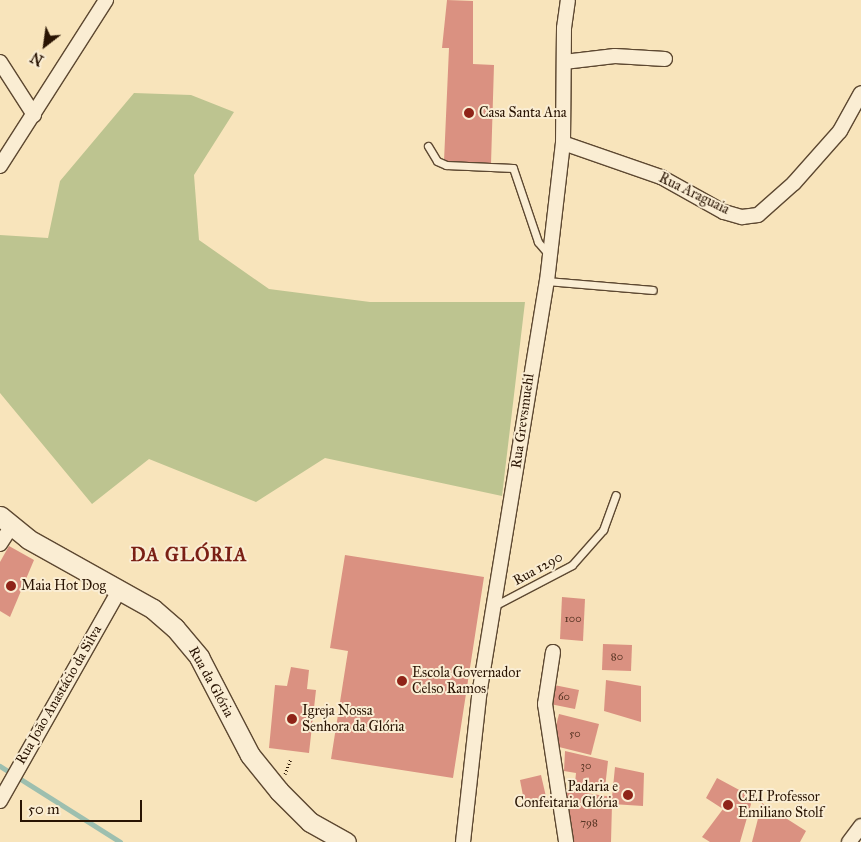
<!DOCTYPE html>
<html>
<head>
<meta charset="utf-8">
<style>
  body { margin:0 }
  #map { position:relative; width:861px; height:842px; overflow:hidden; background:#f8e4bb; font-family:"IM FELL Great Primer",serif }
  div>[style] { position:absolute }
  [style*='--x'] { left:calc(var(--x)*1px); top:calc(var(--y)*1px); width:calc(var(--w)*1px); rotate:calc(var(--a)*1deg) }
  .green>* { inset:0; background:#bdc490 }
  .stream>* { height:5px; margin:-2.5px; padding:0 2.5px; transform-origin:2.5px; border-radius:2.5px; background:#9dbfaf }
  .building>* { inset:0; background:#da9181 }
  .path>* { height:3px; margin-top:-1.5px; transform-origin:0; background:repeating-linear-gradient(90deg,#291403 0 1px,transparent 0 3.5px) }
  .roads { filter:drop-shadow(1px 0 #5d4831) drop-shadow(-1px 0 #5d4831) drop-shadow(0 1px #5d4831) drop-shadow(0 -1px #5d4831) }
  .lane>* { height:7px; margin:-3.5px; padding:0 3.5px; transform-origin:3.5px; border-radius:3.5px; background:#faedd3 }
  .street>* { height:14px; margin:-7px; padding:0 7px; transform-origin:7px; border-radius:7px; background:#faedd3 }
  .secondary>* { height:19px; margin:-9.5px; padding:0 9.5px; transform-origin:9.5px; border-radius:9.5px; background:#faedd3 }
  .dots>* { width:14px; height:14px; translate:-50% -50%; box-sizing:border-box; border:2px solid #faedd3; border-radius:50% }
  span { translate:-50% -50%; white-space:nowrap; text-align:center; line-height:1.15; -webkit-text-stroke:4px #faedd3; paint-order:stroke }
  .number-label { font-size:11px; color:#532 }
  .number-label span { -webkit-text-stroke-width:0 }
  .poi-label { font-size:14px; color:#291403 }
  .left { translate:0 -50%; text-align:left }
  .right { translate:-100% -50%; text-align:right }
  .street-label { font-size:14px; color:#291403 }
  .district-label { font-size:19px; color:#7a1f14; font-weight:700; letter-spacing:1px }
  .north { position:absolute; left:20px; top:20px; width:50px; height:50px; -webkit-text-stroke:4px #faedd3; paint-order:stroke; rotate:210deg; font-size:14px; font-weight:700; line-height:20px; text-align:center; color:#291403 }
  .north::after { content:''; display:block; margin:auto; width:18px; height:22px; background:#291403; clip-path:polygon(50% 0,100% 100%,50% 72%,0 100%) }
  .scale { position:absolute; left:20px; top:800px; width:122px; height:22px; box-sizing:border-box; border:2px solid #291403; border-top:0; padding-left:6px; font-size:15px; line-height:18px; white-space:nowrap; color:#291403; -webkit-text-stroke:4px #faedd3; paint-order:stroke }
</style>
</head>
<body>
<div id="map">
  <div class="green">
    <div style="clip-path:polygon(134px 93px,191px 95px,234px 112px,194px 175px,199px 240px,269px 289px,370px 302px,525px 302px,502px 496px,325px 458px,256px 502px,149px 459px,92px 504px,0 393px,0 235px,48px 238px,60px 181px)"></div>
  </div>
  <div class="stream">
    <div style="--x:0;--y:766;--w:142;--a:32.3"></div>
  </div>
  <div class="building">
    <div style="clip-path:polygon(447px 0,473px 1px,473px 64px,494px 65px,491px 164px,444px 161px,449px 48px,442px 48px)"></div>
    <div style="clip-path:polygon(9px 546px,34px 560px,10px 617px,0 611px,0 562px)"></div>
    <div style="clip-path:polygon(345px 555px,484px 577px,453px 778px,331px 759px,348px 651px,330px 648px)"></div>
    <div style="clip-path:polygon(562px 597px,585px 599px,583px 641px,560px 639px)"></div>
    <div style="clip-path:polygon(603px 644px,632px 645px,631px 671px,602px 670px)"></div>
    <div style="clip-path:polygon(291px 667px,309px 670px,307px 689px,316px 690px,309px 753px,269px 748px,275px 685px,287px 686px)"></div>
    <div style="clip-path:polygon(606px 680px,641px 686px,641px 722px,604px 711px)"></div>
    <div style="clip-path:polygon(554px 685px,579px 690px,575px 709px,550px 704px)"></div>
    <div style="clip-path:polygon(559px 714px,599px 724px,591px 755px,551px 745px)"></div>
    <div style="clip-path:polygon(565px 751px,608px 761px,605px 788px,575px 783px,576px 773px,564px 771px)"></div>
    <div style="clip-path:polygon(615px 767px,644px 773px,643px 806px,612px 804px,611px 842px,572px 842px,560px 789px,612px 797px)"></div>
    <div style="clip-path:polygon(541px 775px,547px 801px,525px 806px,520px 780px)"></div>
    <div style="clip-path:polygon(717px 778px,743px 792px,751px 804px,740px 842px,710px 842px,702px 837px,723px 809px,706px 798px)"></div>
    <div style="clip-path:polygon(762px 803px,806px 831px,800px 842px,752px 842px)"></div>
  </div>
  <div class="path">
    <div style="--x:285;--y:774;--w:17;--a:-69"></div>
  </div>
  <div class="roads">
    <div class="lane">
      <div style="--x:428;--y:146;--w:17;--a:59"></div>
      <div style="--x:437;--y:161;--w:10;--a:24"></div>
      <div style="--x:446;--y:165;--w:67;--a:2.6"></div>
      <div style="--x:513;--y:168;--w:78;--a:71.3"></div>
      <div style="--x:538;--y:242;--w:18;--a:49"></div>
      <div style="--x:547;--y:281;--w:106;--a:4.9"></div>
      <div style="--x:494;--y:606;--w:88;--a:-27.7"></div>
      <div style="--x:572;--y:565;--w:47;--a:-48.5"></div>
      <div style="--x:603;--y:530;--w:37;--a:-70"></div>
    </div>
    <div class="street">
      <div style="--x:0;--y:62;--w:63;--a:57.3"></div>
      <div style="--x:564;--y:62;--w:51;--a:-6.7"></div>
      <div style="--x:615;--y:56;--w:50;--a:3.4"></div>
      <div style="--x:563;--y:143;--w:104;--a:19.1"></div>
      <div style="--x:661;--y:177;--w:72;--a:29.1"></div>
      <div style="--x:724;--y:212;--w:19;--a:16"></div>
      <div style="--x:742;--y:217;--w:16;--a:-7"></div>
      <div style="--x:758;--y:215;--w:48;--a:-41.6"></div>
      <div style="--x:794;--y:183;--w:69;--a:-48.5"></div>
      <div style="--x:840;--y:131;--w:43;--a:-61.1"></div>
      <div style="--x:0;--y:166;--w:197;--a:-57.4"></div>
      <div style="--x:0;--y:544;--w:20;--a:-57"></div>
      <div style="--x:553;--y:652;--w:53;--a:98.7"></div>
      <div style="--x:545;--y:704;--w:140;--a:81.3"></div>
      <div style="--x:0;--y:801;--w:241;--a:-60.5"></div>
      <div style="--x:463;--y:842;--w:154;--a:-83.7"></div>
      <div style="--x:480;--y:689;--w:413;--a:-80.7"></div>
      <div style="--x:547;--y:281;--w:139;--a:-83.4"></div>
      <div style="--x:563;--y:143;--w:115;--a:-89.5"></div>
      <div style="--x:564;--y:28;--w:28;--a:-82"></div>
      <div style="--x:849;--y:842;--w:20;--a:-53"></div>
    </div>
    <div class="secondary">
      <div style="--x:0;--y:516;--w:36;--a:39"></div>
      <div style="--x:28;--y:539;--w:143;--a:29.2"></div>
      <div style="--x:153;--y:609;--w:29;--a:41"></div>
      <div style="--x:175;--y:628;--w:38;--a:50"></div>
      <div style="--x:199;--y:657;--w:110;--a:62.5"></div>
      <div style="--x:250;--y:755;--w:46;--a:51.1"></div>
      <div style="--x:279;--y:791;--w:44;--a:45"></div>
      <div style="--x:310;--y:822;--w:41;--a:29.1"></div>
    </div>
  </div>
  <div class="dots">
    <div style="left:469px;top:113px;background:#8f2418"></div>
    <div style="left:11px;top:586px;background:#8f2418"></div>
    <div style="left:402px;top:681px;background:#8f2418"></div>
    <div style="left:292px;top:719px;background:#8f2418"></div>
    <div style="left:628px;top:795px;background:#8f2418"></div>
    <div style="left:728px;top:805px;background:#8f2418"></div>
  </div>
  <div class="number-label">
    <span style="left:573px;top:619px">100</span>
    <span style="left:617px;top:657px">80</span>
    <span style="left:564px;top:697px">60</span>
    <span style="left:575px;top:734px">50</span>
    <span style="left:586px;top:766px">30</span>
    <span style="left:589px;top:823px">798</span>
  </div>
  <div class="poi-label">
    <span class="left" style="left:479px;top:113px">Casa Santa Ana</span>
    <span class="left" style="left:21px;top:586px">Maia Hot Dog</span>
    <span class="left" style="left:412px;top:681px">Escola Governador<br>Celso Ramos</span>
    <span class="left" style="left:302px;top:719px">Igreja Nossa<br>Senhora da Glória</span>
    <span class="right" style="left:618px;top:795px">Padaria e<br>Confeitaria Glória</span>
    <span class="left" style="left:738px;top:805px">CEI Professor<br>Emiliano Stolf</span>
  </div>
  <div class="street-label">
    <span style="left:694px;top:194px;rotate:26deg">Rua Araguaia</span>
    <span style="left:523px;top:421px;rotate:-82deg">Rua Grevsmuehl</span>
    <span style="left:538px;top:569px;rotate:-29deg">Rua 1290</span>
    <span style="left:211px;top:682px;rotate:61deg">Rua da Glória</span>
    <span style="left:59px;top:695px;rotate:-60deg">Rua João Anastácio da Silva</span>
  </div>
  <div class="district-label">
    <span style="left:189px;top:555px">DA GLÓRIA</span>
  </div>
  <div class="north">N</div>
  <div class="scale">50 m</div>
</div>
</body>
</html>
